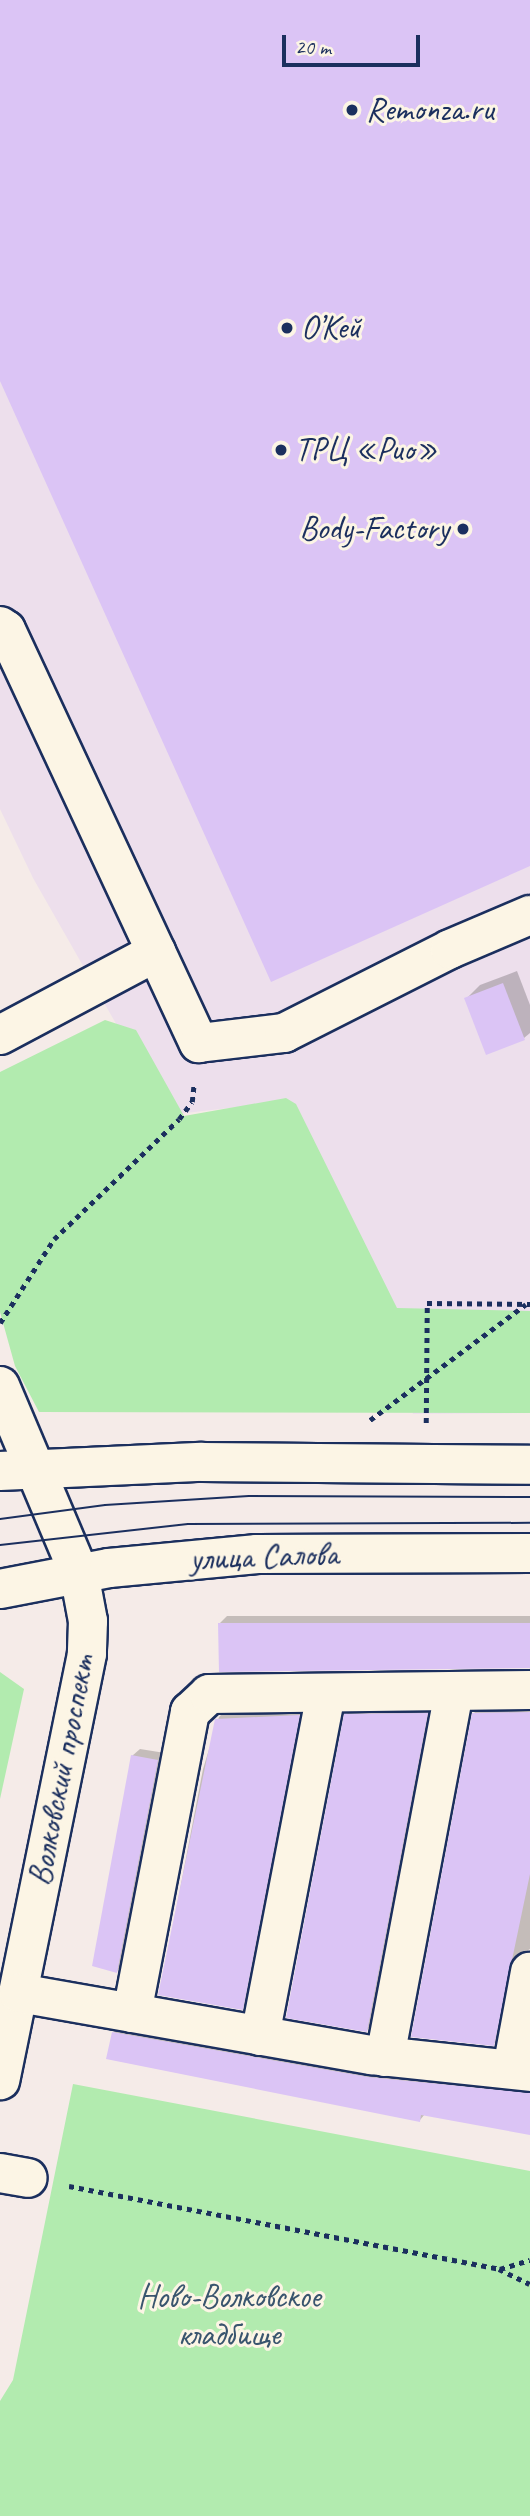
<!DOCTYPE html>
<html>
<head>
<meta charset="utf-8">
<style>
  body { margin:0 }
  #map { position:relative; width:530px; height:2516px; overflow:hidden; background:#f5ebe8; font-family:Caveat,sans-serif }
  div>[style] { position:absolute }
  [style*='--x'] { left:calc(var(--x)*1px); top:calc(var(--y)*1px); width:calc(var(--w)*1px); rotate:calc(var(--a)*1deg) }
  .built>* { inset:0; background:#eddfec }
  .green>* { inset:0; background:#b2ebaf }
  .shadow>* { inset:0; background:#0003 }
  .building>* { inset:0; background:#dbc4f5 }
  .path>* { height:4.5px; margin-top:-2.25px; transform-origin:0; background:repeating-linear-gradient(90deg,#1b2f5e 0 5px,transparent 0 10px) }
  .roads { filter:drop-shadow(2px 0 #1b2f5e) drop-shadow(-2px 0 #1b2f5e) drop-shadow(0 2px #1b2f5e) drop-shadow(0 -2px #1b2f5e) }
  .minor>* { height:38px; margin:-19px; padding:0 19px; transform-origin:19px; border-radius:19px; background:#fcf5e5 }
  .major>* { height:38px; margin:-19px; padding:0 19px; transform-origin:19px; border-radius:19px; background:#fcf5e5 }
  .tram>* { height:2px; margin:-1px; padding:0 1px; transform-origin:1px; border-radius:1px; background:#1b2f5e }
  .dots>* { width:19px; height:19px; translate:-50% -50%; box-sizing:border-box; border:4px solid #fcf5e5; border-radius:50% }
  span { translate:-50% -50%; white-space:nowrap; text-align:center; line-height:1.15; -webkit-text-stroke:6px #fcf5e5; paint-order:stroke }
  .poi-label { font-size:33px; color:#1b2f5e }
  .left { translate:0 -50%; text-align:left }
  .right { translate:-100% -50%; text-align:right }
  .street-label { font-size:33px; color:#1b2f5e }
  .park-label { font-size:33px; color:#39556e }
  .scale { position:absolute; left:282px; top:35px; width:138px; height:32px; box-sizing:border-box; border:4px solid #1b2f5e; border-top:0; padding-left:9px; font-size:21px; line-height:24px; white-space:nowrap; color:#1b2f5e; -webkit-text-stroke:5px #fcf5e5; paint-order:stroke }
</style>
</head>
<body>
<div id="map">
  <div class="built">
    <div style="clip-path:polygon(0 0,530px 0,530px 1413px,413px 1414px,274px 1103px,168px 1115px,33px 878px,0 809px)"></div>
  </div>
  <div class="green">
    <div style="clip-path:polygon(105px 1020px,136px 1030px,184px 1116px,286px 1098px,296px 1104px,397px 1308px,530px 1311px,530px 1413px,39px 1412px,15px 1366px,0 1312px,0 1072px)"></div>
    <div style="clip-path:polygon(0 1672px,24px 1689px,0 1799px)"></div>
    <div style="clip-path:polygon(73px 2084px,530px 2171px,530px 2516px,0 2516px,0 2401px,13px 2380px)"></div>
  </div>
  <div class="shadow">
    <div style="clip-path:polygon(517px 971px,530px 1005px,530px 1033px,524px 1038px,466px 999px,480px 985px)"></div>
    <div style="clip-path:polygon(227px 1616px,530px 1616px,530px 1666px,219px 1624px)"></div>
    <div style="clip-path:polygon(530px 1703px,530px 1949px,516px 1958px,501px 2037px,493px 2044px,474px 1713px,481px 1706px)"></div>
    <div style="clip-path:polygon(434px 1706px,374px 2023px,367px 2030px,346px 1715px,353px 1707px)"></div>
    <div style="clip-path:polygon(306px 1708px,250px 2001px,242px 2008px,160px 1994px,203px 1769px,219px 1717px,227px 1709px)"></div>
    <div style="clip-path:polygon(140px 1749px,165px 1753px,124px 1964px,117px 1971px,132px 1756px)"></div>
    <div style="clip-path:polygon(121px 2025px,530px 2086px,530px 2133px,425px 2114px,420px 2120px,113px 2032px)"></div>
  </div>
  <div class="building">
    <div style="clip-path:polygon(0 0,530px 0,530px 866px,271px 982px,0 381px)"></div>
    <div style="clip-path:polygon(503px 983px,525px 1040px,486px 1055px,464px 998px)"></div>
    <div style="clip-path:polygon(218px 1623px,530px 1623px,530px 1668px,219px 1672px)"></div>
    <div style="clip-path:polygon(530px 1712px,530px 1874px,494px 2046px,411px 2037px,472px 1713px)"></div>
    <div style="clip-path:polygon(428px 1713px,367px 2032px,286px 2018px,344px 1714px)"></div>
    <div style="clip-path:polygon(300px 1715px,243px 2010px,158px 1995px,215px 1719px)"></div>
    <div style="clip-path:polygon(131px 1755px,158px 1760px,117px 1973px,92px 1966px)"></div>
    <div style="clip-path:polygon(112px 2032px,368px 2077px,530px 2093px,530px 2135px,421px 2115px,420px 2122px,106px 2059px)"></div>
  </div>
  <div class="path">
    <div style="--x:0;--y:1323;--w:100;--a:-57.3"></div>
    <div style="--x:54;--y:1239;--w:173;--a:-43.8"></div>
    <div style="--x:179;--y:1119;--w:21;--a:-53"></div>
    <div style="--x:192;--y:1102;--w:19;--a:-84"></div>
    <div style="--x:370;--y:1420;--w:194;--a:-36.6"></div>
    <div style="--x:426;--y:1423;--w:120;--a:-89.5"></div>
    <div style="--x:427;--y:1303;--w:103;--a:0.6"></div>
    <div style="--x:69;--y:2186;--w:438;--a:10.9"></div>
    <div style="--x:499;--y:2269;--w:34;--a:26"></div>
    <div style="--x:500;--y:2269;--w:31;--a:-17"></div>
  </div>
  <div class="roads">
    <div class="minor">
      <div style="--x:0;--y:626;--w:7;--a:34"></div>
      <div style="--x:6;--y:630;--w:456;--a:65"></div>
      <div style="--x:199;--y:1043;--w:86;--a:-6.7"></div>
      <div style="--x:284;--y:1033;--w:186;--a:-26.8"></div>
      <div style="--x:450;--y:949;--w:87;--a:-23"></div>
      <div style="--x:0;--y:1035;--w:177;--a:-28"></div>
      <div style="--x:0;--y:1386;--w:203;--a:67.1"></div>
      <div style="--x:79;--y:1573;--w:49;--a:79.4"></div>
      <div style="--x:88;--y:1621;--w:33;--a:92"></div>
      <div style="--x:87;--y:1654;--w:435;--a:101.5"></div>
      <div style="--x:19;--y:1993;--w:358;--a:10"></div>
      <div style="--x:372;--y:2055;--w:159;--a:6.1"></div>
      <div style="--x:132;--y:2013;--w:307;--a:-79.1"></div>
      <div style="--x:190;--y:1712;--w:26;--a:-43"></div>
      <div style="--x:209;--y:1694;--w:321;--a:-0.7"></div>
      <div style="--x:260;--y:2036;--w:349;--a:-79.1"></div>
      <div style="--x:385;--y:2057;--w:372;--a:-79.3"></div>
      <div style="--x:512;--y:2069;--w:99;--a:-79.5"></div>
      <div style="--x:0;--y:2173;--w:28;--a:10"></div>
    </div>
    <div class="major">
      <div style="--x:0;--y:1471;--w:202;--a:-2.6"></div>
      <div style="--x:202;--y:1462;--w:328;--a:0.5"></div>
      <div style="--x:0;--y:1589;--w:111;--a:-10.9"></div>
      <div style="--x:109;--y:1568;--w:149;--a:-5.4"></div>
      <div style="--x:257;--y:1554;--w:273;--a:-0.2"></div>
    </div>
  </div>
  <div class="tram">
    <div style="--x:0;--y:1519;--w:106;--a:-7.6"></div>
    <div style="--x:105;--y:1505;--w:144;--a:-3.6"></div>
    <div style="--x:249;--y:1496;--w:281;--a:0.2"></div>
    <div style="--x:0;--y:1545;--w:189;--a:-6.4"></div>
    <div style="--x:188;--y:1524;--w:342;--a:-0.2"></div>
  </div>
  <div class="dots">
    <div style="left:352px;top:110px;background:#1b2f5e"></div>
    <div style="left:287px;top:328px;background:#1b2f5e"></div>
    <div style="left:281px;top:450px;background:#1b2f5e"></div>
    <div style="left:463px;top:529px;background:#1b2f5e"></div>
  </div>
  <div class="poi-label">
    <span class="left" style="left:366px;top:110px">Remonza.ru</span>
    <span class="left" style="left:301px;top:328px">О’Кей</span>
    <span class="left" style="left:295px;top:450px">ТРЦ «Рио»</span>
    <span class="right" style="left:449px;top:529px">Body-Factory</span>
  </div>
  <div class="street-label">
    <span style="left:264px;top:1557px;rotate:-2deg">улица Салова</span>
    <span style="left:62px;top:1770px;rotate:-79deg">Волковский проспект</span>
  </div>
  <div class="park-label">
    <span style="left:229px;top:2316px">Ново-Волковское<br>кладбище</span>
  </div>
  <div class="scale">20 m</div>
</div>
</body>
</html>
